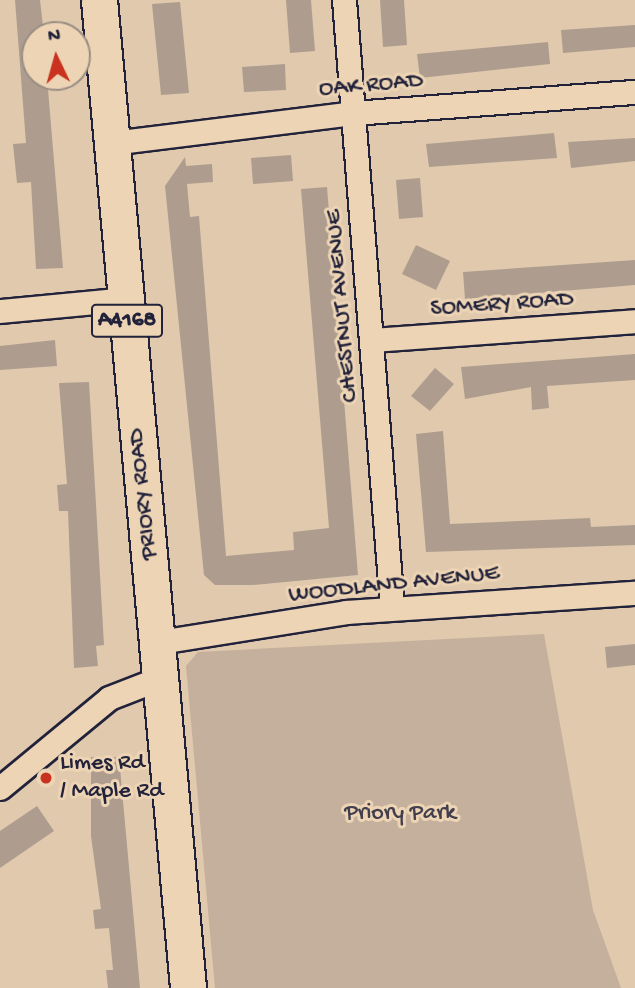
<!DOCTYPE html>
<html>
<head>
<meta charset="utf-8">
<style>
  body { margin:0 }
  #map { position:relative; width:635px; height:988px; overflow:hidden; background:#e0c9ad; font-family:"Gochi Hand",sans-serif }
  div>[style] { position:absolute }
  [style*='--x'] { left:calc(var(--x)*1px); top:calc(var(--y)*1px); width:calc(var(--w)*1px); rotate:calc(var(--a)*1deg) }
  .green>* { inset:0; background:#c4b09c }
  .building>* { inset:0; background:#ae9d8f }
  .roads { filter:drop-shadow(2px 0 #22223b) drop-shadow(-2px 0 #22223b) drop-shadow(0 2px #22223b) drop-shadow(0 -2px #22223b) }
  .street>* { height:23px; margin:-11.5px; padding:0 11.5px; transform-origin:11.5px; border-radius:11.5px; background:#ecd4b4 }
  .primary>* { height:35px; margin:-17.5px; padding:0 17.5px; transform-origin:17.5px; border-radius:17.5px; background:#ecd4b4 }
  .dots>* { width:19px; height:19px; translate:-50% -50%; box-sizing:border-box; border:4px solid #ecd4b4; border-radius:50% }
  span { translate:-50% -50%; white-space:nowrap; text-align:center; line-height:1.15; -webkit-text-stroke:6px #ecd4b4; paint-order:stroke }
  .shield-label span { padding:2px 5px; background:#ecd4b4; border:2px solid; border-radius:5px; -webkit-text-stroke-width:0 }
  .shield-label { font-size:23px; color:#22223b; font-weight:700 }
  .street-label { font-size:24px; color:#22223b }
  .poi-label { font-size:24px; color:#22223b }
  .left { translate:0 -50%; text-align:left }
  .park-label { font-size:24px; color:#423e4e }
  .north { position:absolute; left:21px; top:21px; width:70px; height:70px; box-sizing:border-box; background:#ecd4b4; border:2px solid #9b8d84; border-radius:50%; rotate:355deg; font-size:19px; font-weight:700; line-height:28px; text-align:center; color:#22223b }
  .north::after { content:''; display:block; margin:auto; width:24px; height:32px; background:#c8321e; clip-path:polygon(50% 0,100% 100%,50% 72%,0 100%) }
</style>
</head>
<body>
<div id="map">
  <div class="green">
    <div style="clip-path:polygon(544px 634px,593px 910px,621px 988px,215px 988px,186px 666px,198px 652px)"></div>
  </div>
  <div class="building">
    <div style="clip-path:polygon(15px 0,40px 0,44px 35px,35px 35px,35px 77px,47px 77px,63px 268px,36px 269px,31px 182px,17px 183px,13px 144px,26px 143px)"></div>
    <div style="clip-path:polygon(286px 0,311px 0,315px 51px,290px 53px)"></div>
    <div style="clip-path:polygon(380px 0,404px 0,407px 45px,383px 47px)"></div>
    <div style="clip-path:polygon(180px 2px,189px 93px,161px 95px,152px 4px)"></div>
    <div style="clip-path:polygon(635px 25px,635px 47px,563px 53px,561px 30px)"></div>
    <div style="clip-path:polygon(548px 42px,550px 64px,420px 78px,417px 54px)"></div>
    <div style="clip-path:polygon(285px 64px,286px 90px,244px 92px,242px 67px)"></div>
    <div style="clip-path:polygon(554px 133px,557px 158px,429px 167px,426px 144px)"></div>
    <div style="clip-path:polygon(635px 138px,635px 161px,571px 168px,568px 142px)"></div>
    <div style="clip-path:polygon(291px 155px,293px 181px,253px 184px,251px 158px)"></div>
    <div style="clip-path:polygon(185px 157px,186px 166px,212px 164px,213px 182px,187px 184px,190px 217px,199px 216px,226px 556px,294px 550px,293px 532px,329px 528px,301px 189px,327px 187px,358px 575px,253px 585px,215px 585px,204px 575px,165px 186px)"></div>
    <div style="clip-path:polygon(420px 178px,423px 217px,399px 219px,396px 180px)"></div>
    <div style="clip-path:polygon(416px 245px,450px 261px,436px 290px,402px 274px)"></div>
    <div style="clip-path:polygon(635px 260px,635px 285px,465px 299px,463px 272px)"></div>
    <div style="clip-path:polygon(55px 340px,57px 366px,0 370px,0 346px)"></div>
    <div style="clip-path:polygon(635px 354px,635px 380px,547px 386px,549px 408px,532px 410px,531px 387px,465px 399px,461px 367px)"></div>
    <div style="clip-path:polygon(435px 368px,454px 384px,430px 411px,411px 396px)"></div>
    <div style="clip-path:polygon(89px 382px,104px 645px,96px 646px,98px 666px,74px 668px,68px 511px,59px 511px,57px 485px,67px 484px,59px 383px)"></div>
    <div style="clip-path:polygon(443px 431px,450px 524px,590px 518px,591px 527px,635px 525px,635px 545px,426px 552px,416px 434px)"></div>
    <div style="clip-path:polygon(635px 644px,635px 665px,607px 668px,605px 647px)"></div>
    <div style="clip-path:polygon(91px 757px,119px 757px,140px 988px,108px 988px,106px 970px,113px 970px,109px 928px,95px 929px,93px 910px,101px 909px,91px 836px)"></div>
    <div style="clip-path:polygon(37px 806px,54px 831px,0 868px,0 831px)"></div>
  </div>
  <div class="roads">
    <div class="street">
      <div style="--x:344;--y:0;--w:609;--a:85.48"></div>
      <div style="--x:112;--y:143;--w:243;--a:-7.1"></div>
      <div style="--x:353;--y:113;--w:283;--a:-4.3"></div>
      <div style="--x:0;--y:311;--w:127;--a:-5.4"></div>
      <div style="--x:373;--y:340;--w:263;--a:-4.1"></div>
      <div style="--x:159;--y:642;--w:189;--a:-9.1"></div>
      <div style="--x:346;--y:612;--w:290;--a:-3.8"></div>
      <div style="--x:0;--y:788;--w:141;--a:-39.5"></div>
      <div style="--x:109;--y:698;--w:58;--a:-21.3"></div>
    </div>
    <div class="primary">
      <div style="--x:99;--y:0;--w:992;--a:84.85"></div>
    </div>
  </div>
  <div class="dots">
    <div style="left:46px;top:778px;background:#c8321e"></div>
  </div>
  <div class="shield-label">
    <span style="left:127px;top:321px">A4168</span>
  </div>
  <div class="street-label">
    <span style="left:371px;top:86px;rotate:-5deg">OAK ROAD</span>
    <span style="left:502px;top:305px;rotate:-4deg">SOMERY ROAD</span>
    <span style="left:343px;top:306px;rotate:-95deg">CHESTNUT AVENUE</span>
    <span style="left:144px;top:494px;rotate:-96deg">PRIORY ROAD</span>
    <span style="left:394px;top:585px;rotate:-6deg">WOODLAND AVENUE</span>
  </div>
  <div class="poi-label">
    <span class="left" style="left:60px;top:778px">Limes Rd<br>/ Maple Rd</span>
  </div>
  <div class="park-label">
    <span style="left:400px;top:814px">Priory Park</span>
  </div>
  <div class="north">N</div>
</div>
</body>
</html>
